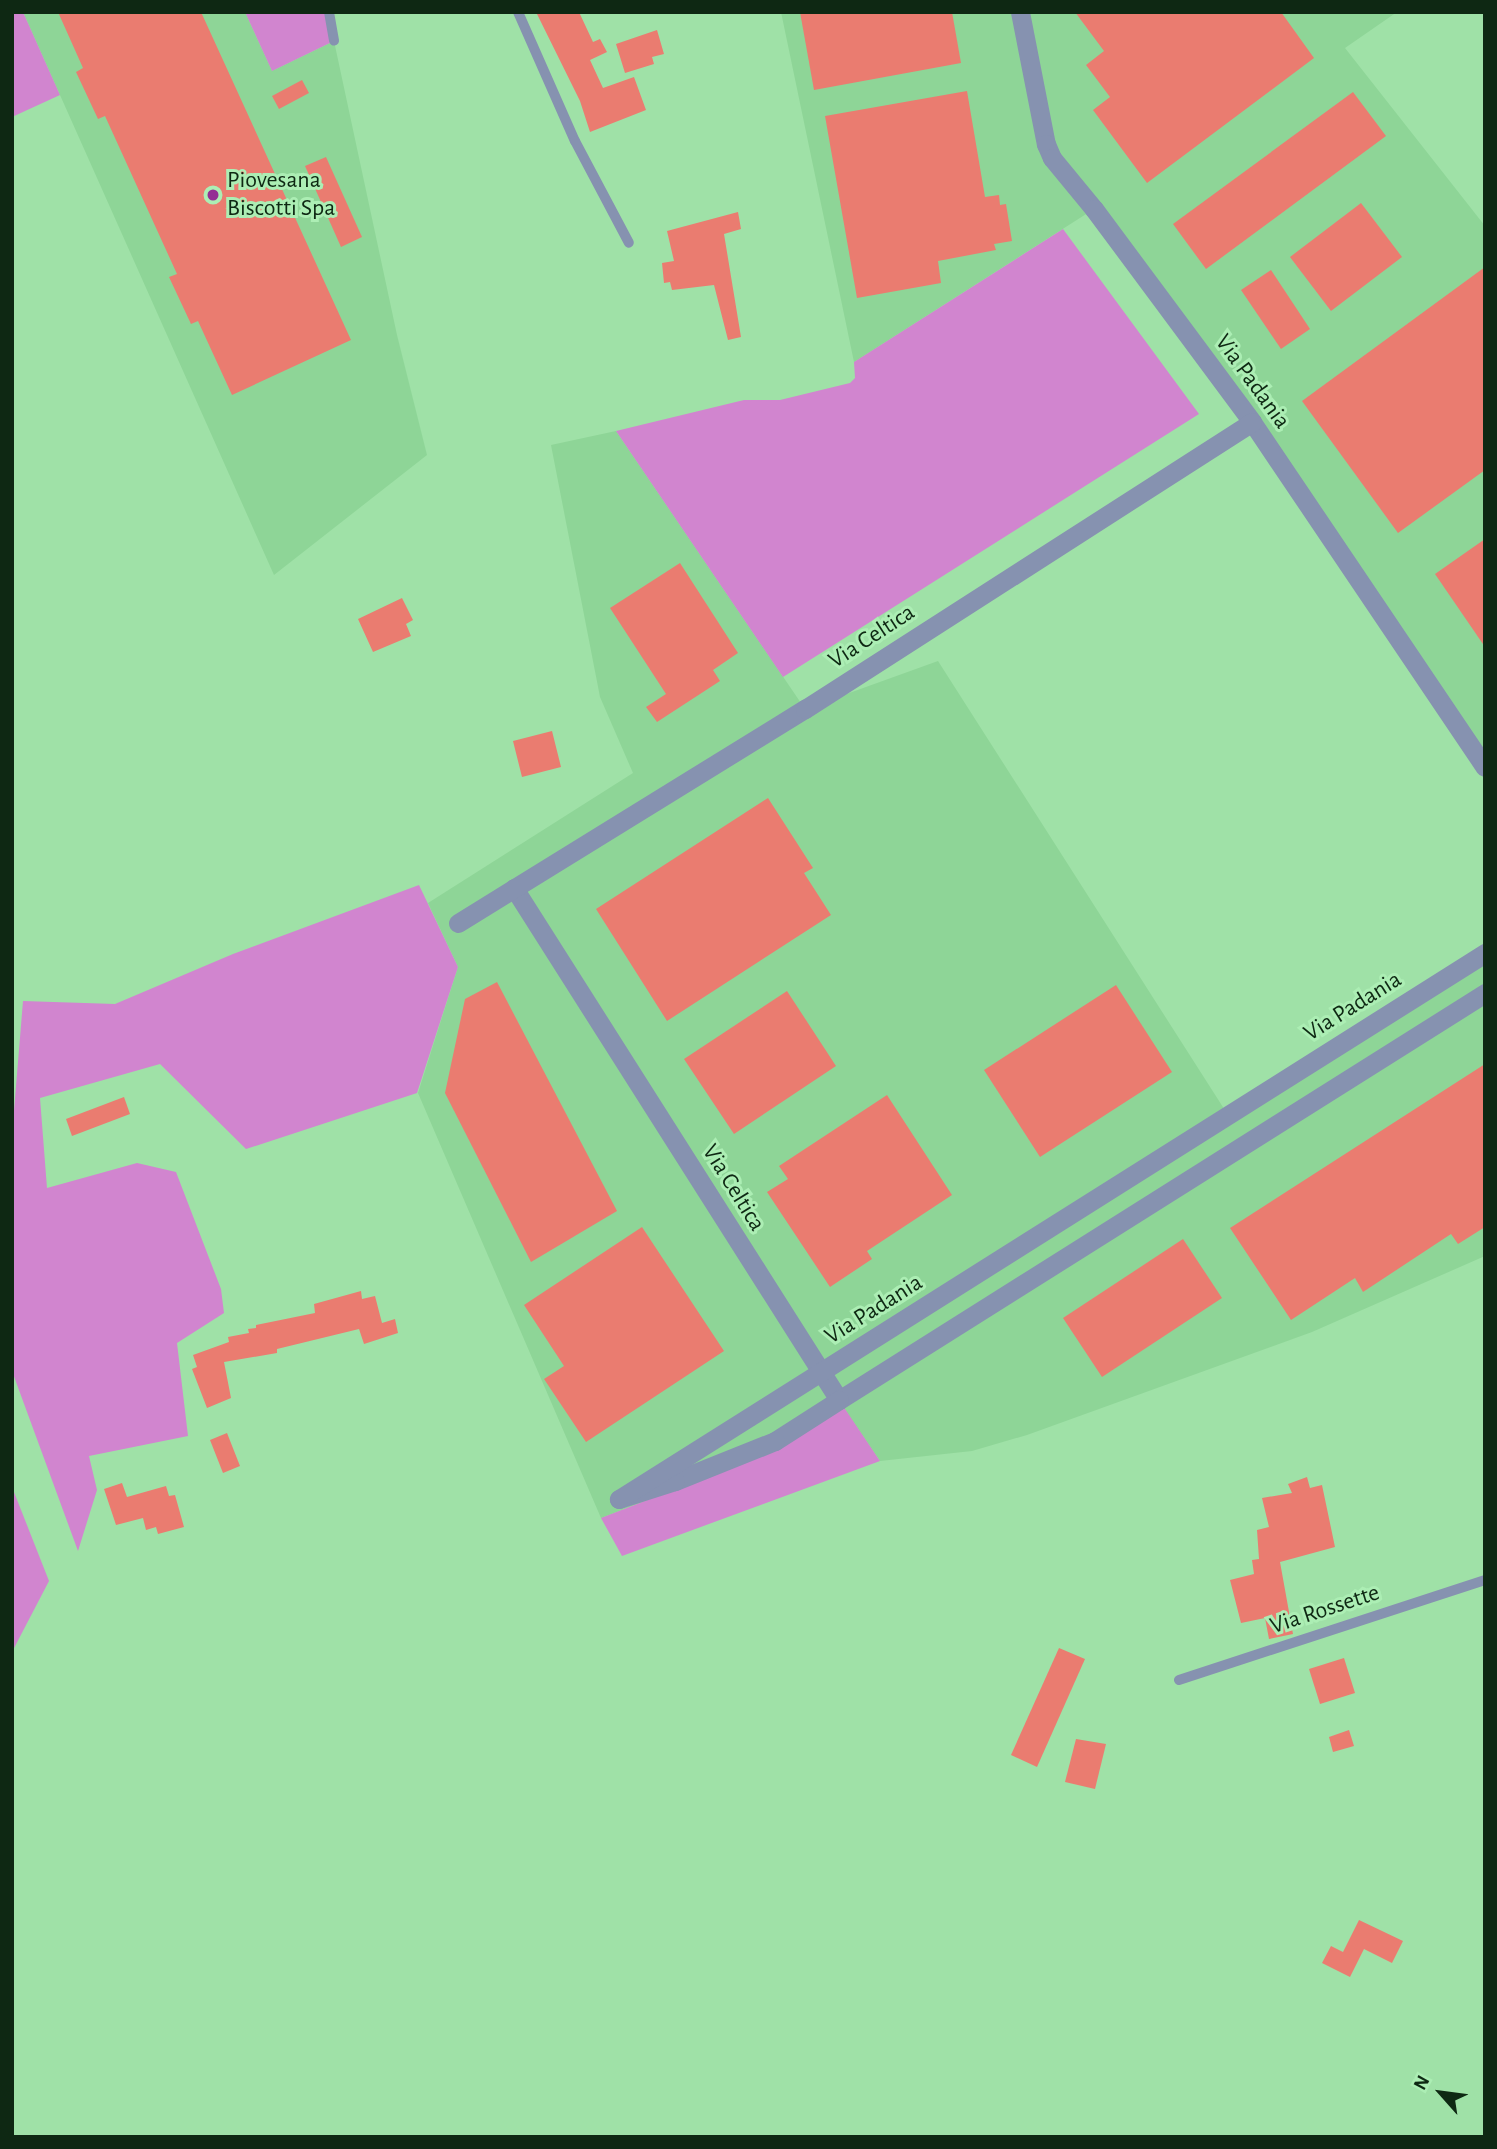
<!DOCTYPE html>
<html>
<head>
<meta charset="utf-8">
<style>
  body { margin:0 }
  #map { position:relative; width:1497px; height:2149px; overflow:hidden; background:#9fe1a7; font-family:"Alegreya Sans",sans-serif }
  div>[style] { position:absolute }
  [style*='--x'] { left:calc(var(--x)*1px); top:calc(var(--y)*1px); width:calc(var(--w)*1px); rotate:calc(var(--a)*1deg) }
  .built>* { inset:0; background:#8ed597 }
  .green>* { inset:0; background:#d185cf }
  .building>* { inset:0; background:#ea7c70 }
  .service>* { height:10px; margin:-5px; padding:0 5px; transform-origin:5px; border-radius:5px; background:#8692b0 }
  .minor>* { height:19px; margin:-9.5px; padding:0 9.5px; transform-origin:9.5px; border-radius:9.5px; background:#8692b0 }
  .dots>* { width:19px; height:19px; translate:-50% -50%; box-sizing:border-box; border:4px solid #aceeb4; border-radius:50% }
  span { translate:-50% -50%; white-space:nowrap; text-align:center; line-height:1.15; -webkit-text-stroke:6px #aceeb4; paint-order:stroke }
  .poi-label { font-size:24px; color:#0e2813 }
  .left { translate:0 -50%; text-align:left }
  .street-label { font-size:24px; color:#0e2813 }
  .frame { position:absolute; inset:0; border:14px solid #0e2813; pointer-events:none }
  .north { position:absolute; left:1406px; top:2058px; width:70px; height:70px; -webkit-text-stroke:5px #aceeb4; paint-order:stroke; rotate:298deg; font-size:19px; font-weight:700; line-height:28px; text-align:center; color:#0e2813 }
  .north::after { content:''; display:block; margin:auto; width:24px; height:32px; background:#0e2813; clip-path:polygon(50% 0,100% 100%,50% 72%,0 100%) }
</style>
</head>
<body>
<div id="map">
  <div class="built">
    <div style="clip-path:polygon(23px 12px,245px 12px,272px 71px,334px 41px,397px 335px,427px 455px,274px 575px)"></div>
    <div style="clip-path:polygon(781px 12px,1397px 12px,1345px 48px,1485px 226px,1485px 767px,1094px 209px,854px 362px)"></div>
    <div style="clip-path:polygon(616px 431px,805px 709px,938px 661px,1228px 1115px,1485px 953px,1485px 1256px,1312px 1332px,1027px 1435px,972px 1451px,880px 1461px,839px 1401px,766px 1454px,601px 1518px,418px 1093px,458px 967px,428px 903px,633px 773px,600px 697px,551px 445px)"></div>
  </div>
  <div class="green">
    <div style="clip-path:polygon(12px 12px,23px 12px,60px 95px,12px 117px)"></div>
    <div style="clip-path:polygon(245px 12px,329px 12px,334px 41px,272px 71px)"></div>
    <div style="clip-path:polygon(1063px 229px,1199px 414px,783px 677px,616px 431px,744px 400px,780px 400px,850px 383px,855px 378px,854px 362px)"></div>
    <div style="clip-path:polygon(419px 885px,458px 967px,417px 1093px,246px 1149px,160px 1064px,40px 1098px,47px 1188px,137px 1163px,176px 1172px,221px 1289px,224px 1313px,177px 1343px,188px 1436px,89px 1456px,97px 1490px,78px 1551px,12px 1371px,12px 1135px,23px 1001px,115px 1004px,233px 954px)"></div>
    <div style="clip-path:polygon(839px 1400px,880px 1461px,622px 1556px,601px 1518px,766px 1454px)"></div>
    <div style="clip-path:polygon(12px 1487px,49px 1581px,12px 1652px)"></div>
  </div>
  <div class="building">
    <div style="clip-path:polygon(58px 12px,201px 12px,351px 340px,232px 395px,198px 321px,191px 324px,169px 277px,177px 274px,105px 116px,98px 119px,76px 72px,83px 68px)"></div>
    <div style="clip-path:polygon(536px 12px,579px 12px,593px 42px,600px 39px,607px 52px,590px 60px,603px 88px,634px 77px,646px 110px,590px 132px,580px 101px)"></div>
    <div style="clip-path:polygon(800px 12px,952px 12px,961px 63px,814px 90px)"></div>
    <div style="clip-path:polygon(1075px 12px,1281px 12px,1314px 58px,1147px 183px,1093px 110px,1110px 97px,1086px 65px,1104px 51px)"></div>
    <div style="clip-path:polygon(657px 30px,664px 54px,652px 57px,654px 64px,625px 73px,616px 44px)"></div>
    <div style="clip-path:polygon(302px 80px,309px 93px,279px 109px,272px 96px)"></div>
    <div style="clip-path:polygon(967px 91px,985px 197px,999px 195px,1000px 205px,1006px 204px,1012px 241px,994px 244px,996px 250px,938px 261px,941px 283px,857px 298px,825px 116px)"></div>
    <div style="clip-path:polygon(1353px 92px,1386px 136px,1206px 269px,1173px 224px)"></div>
    <div style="clip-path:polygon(326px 157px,362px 237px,341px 247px,305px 166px)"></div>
    <div style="clip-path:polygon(1361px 203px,1402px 257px,1331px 311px,1290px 257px)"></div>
    <div style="clip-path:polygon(738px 212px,741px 229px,724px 234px,741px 337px,728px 340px,714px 285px,672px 290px,670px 282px,664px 283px,662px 263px,674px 261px,667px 231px)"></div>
    <div style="clip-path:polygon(1485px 267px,1485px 470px,1398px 533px,1302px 401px)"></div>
    <div style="clip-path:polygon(1271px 270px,1310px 329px,1281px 349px,1241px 290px)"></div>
    <div style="clip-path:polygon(1485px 539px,1485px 647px,1435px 574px)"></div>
    <div style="clip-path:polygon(680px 563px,738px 653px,713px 670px,720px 681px,657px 722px,646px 707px,666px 694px,610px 608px)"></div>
    <div style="clip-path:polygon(402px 598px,413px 620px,406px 624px,411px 636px,373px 652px,358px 619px)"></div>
    <div style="clip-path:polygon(552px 731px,561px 767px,522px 777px,513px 741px)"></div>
    <div style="clip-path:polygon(768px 798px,813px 868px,804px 873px,831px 915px,667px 1021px,596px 909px)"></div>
    <div style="clip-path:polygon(497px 982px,617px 1211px,531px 1262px,445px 1093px,465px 999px)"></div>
    <div style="clip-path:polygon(1116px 985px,1172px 1072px,1040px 1157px,984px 1070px)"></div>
    <div style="clip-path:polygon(787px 991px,836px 1066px,734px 1134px,684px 1059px)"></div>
    <div style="clip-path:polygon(1485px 1064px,1485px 1227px,1458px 1244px,1451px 1234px,1363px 1292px,1355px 1278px,1291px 1320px,1230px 1228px)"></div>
    <div style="clip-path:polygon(887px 1095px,952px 1195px,867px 1251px,872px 1259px,830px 1287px,767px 1192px,788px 1179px,779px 1166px)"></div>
    <div style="clip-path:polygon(124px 1097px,130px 1114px,72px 1136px,66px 1119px)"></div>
    <div style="clip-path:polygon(642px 1227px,724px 1351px,586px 1442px,544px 1379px,564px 1366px,524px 1305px)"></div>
    <div style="clip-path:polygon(1183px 1239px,1222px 1298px,1102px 1377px,1063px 1318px)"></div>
    <div style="clip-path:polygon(361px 1291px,362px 1299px,375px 1296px,382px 1323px,395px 1319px,398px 1333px,364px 1344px,359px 1329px,277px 1349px,277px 1353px,224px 1362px,231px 1398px,207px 1408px,192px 1369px,197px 1367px,193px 1355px,229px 1342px,228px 1337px,249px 1333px,248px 1329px,256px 1328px,256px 1325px,315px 1313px,314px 1304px)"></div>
    <div style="clip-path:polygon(227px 1433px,240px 1466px,223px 1473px,210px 1440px)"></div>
    <div style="clip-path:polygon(1307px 1477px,1310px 1488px,1322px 1485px,1335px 1547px,1280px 1562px,1293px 1634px,1269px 1639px,1265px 1618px,1241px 1623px,1230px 1580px,1254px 1574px,1252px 1560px,1259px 1559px,1257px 1530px,1269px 1527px,1262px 1498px,1292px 1493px,1288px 1484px)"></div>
    <div style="clip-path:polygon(122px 1483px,127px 1497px,166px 1486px,169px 1496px,175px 1495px,184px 1527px,158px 1534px,156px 1527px,146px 1530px,143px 1518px,116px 1525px,104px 1489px)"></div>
    <div style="clip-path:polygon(1059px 1648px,1085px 1659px,1037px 1767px,1011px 1755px)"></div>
    <div style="clip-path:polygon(1344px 1658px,1355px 1693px,1320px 1704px,1309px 1669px)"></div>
    <div style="clip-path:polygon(1349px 1730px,1354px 1746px,1333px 1752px,1329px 1737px)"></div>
    <div style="clip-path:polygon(1076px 1739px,1106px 1744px,1095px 1789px,1065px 1782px)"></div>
    <div style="clip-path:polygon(1359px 1920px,1403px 1941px,1392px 1963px,1364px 1949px,1350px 1977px,1322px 1963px,1331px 1946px,1343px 1952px)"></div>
  </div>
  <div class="service">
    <div style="--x:329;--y:12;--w:29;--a:80"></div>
    <div style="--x:518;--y:12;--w:141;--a:66.2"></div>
    <div style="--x:575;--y:141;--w:115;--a:62.1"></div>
    <div style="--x:1179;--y:1680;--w:322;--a:-18.1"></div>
  </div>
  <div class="minor">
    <div style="--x:1020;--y:12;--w:135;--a:78.9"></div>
    <div style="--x:1046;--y:144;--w:15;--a:67"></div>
    <div style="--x:1052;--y:158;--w:66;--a:50.5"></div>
    <div style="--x:1094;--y:209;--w:265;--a:53.4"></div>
    <div style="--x:1252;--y:422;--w:416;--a:56"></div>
    <div style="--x:514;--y:888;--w:606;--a:57.59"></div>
    <div style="--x:839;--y:1400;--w:764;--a:-32.21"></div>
    <div style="--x:458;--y:923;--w:408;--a:-31.7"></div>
    <div style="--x:805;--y:709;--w:531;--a:-32.7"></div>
    <div style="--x:839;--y:1400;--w:76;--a:147.4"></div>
    <div style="--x:775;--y:1441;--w:108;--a:158.2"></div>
    <div style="--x:675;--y:1481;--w:59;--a:162.2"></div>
    <div style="--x:619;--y:1499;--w:1024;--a:-32.23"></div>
  </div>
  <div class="dots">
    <div style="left:213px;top:195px;background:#942e94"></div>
  </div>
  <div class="poi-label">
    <span class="left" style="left:227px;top:195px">Piovesana<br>Biscotti Spa</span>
  </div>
  <div class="street-label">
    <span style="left:1252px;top:382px;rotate:54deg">Via Padania</span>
    <span style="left:872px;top:637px;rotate:-33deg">Via Celtica</span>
    <span style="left:1353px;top:1007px;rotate:-32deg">Via Padania</span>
    <span style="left:733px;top:1188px;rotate:58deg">Via Celtica</span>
    <span style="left:874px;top:1310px;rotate:-32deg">Via Padania</span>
    <span style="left:1325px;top:1610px;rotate:-18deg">Via Rossette</span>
  </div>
  <div class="frame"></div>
  <div class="north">N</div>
</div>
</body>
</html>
